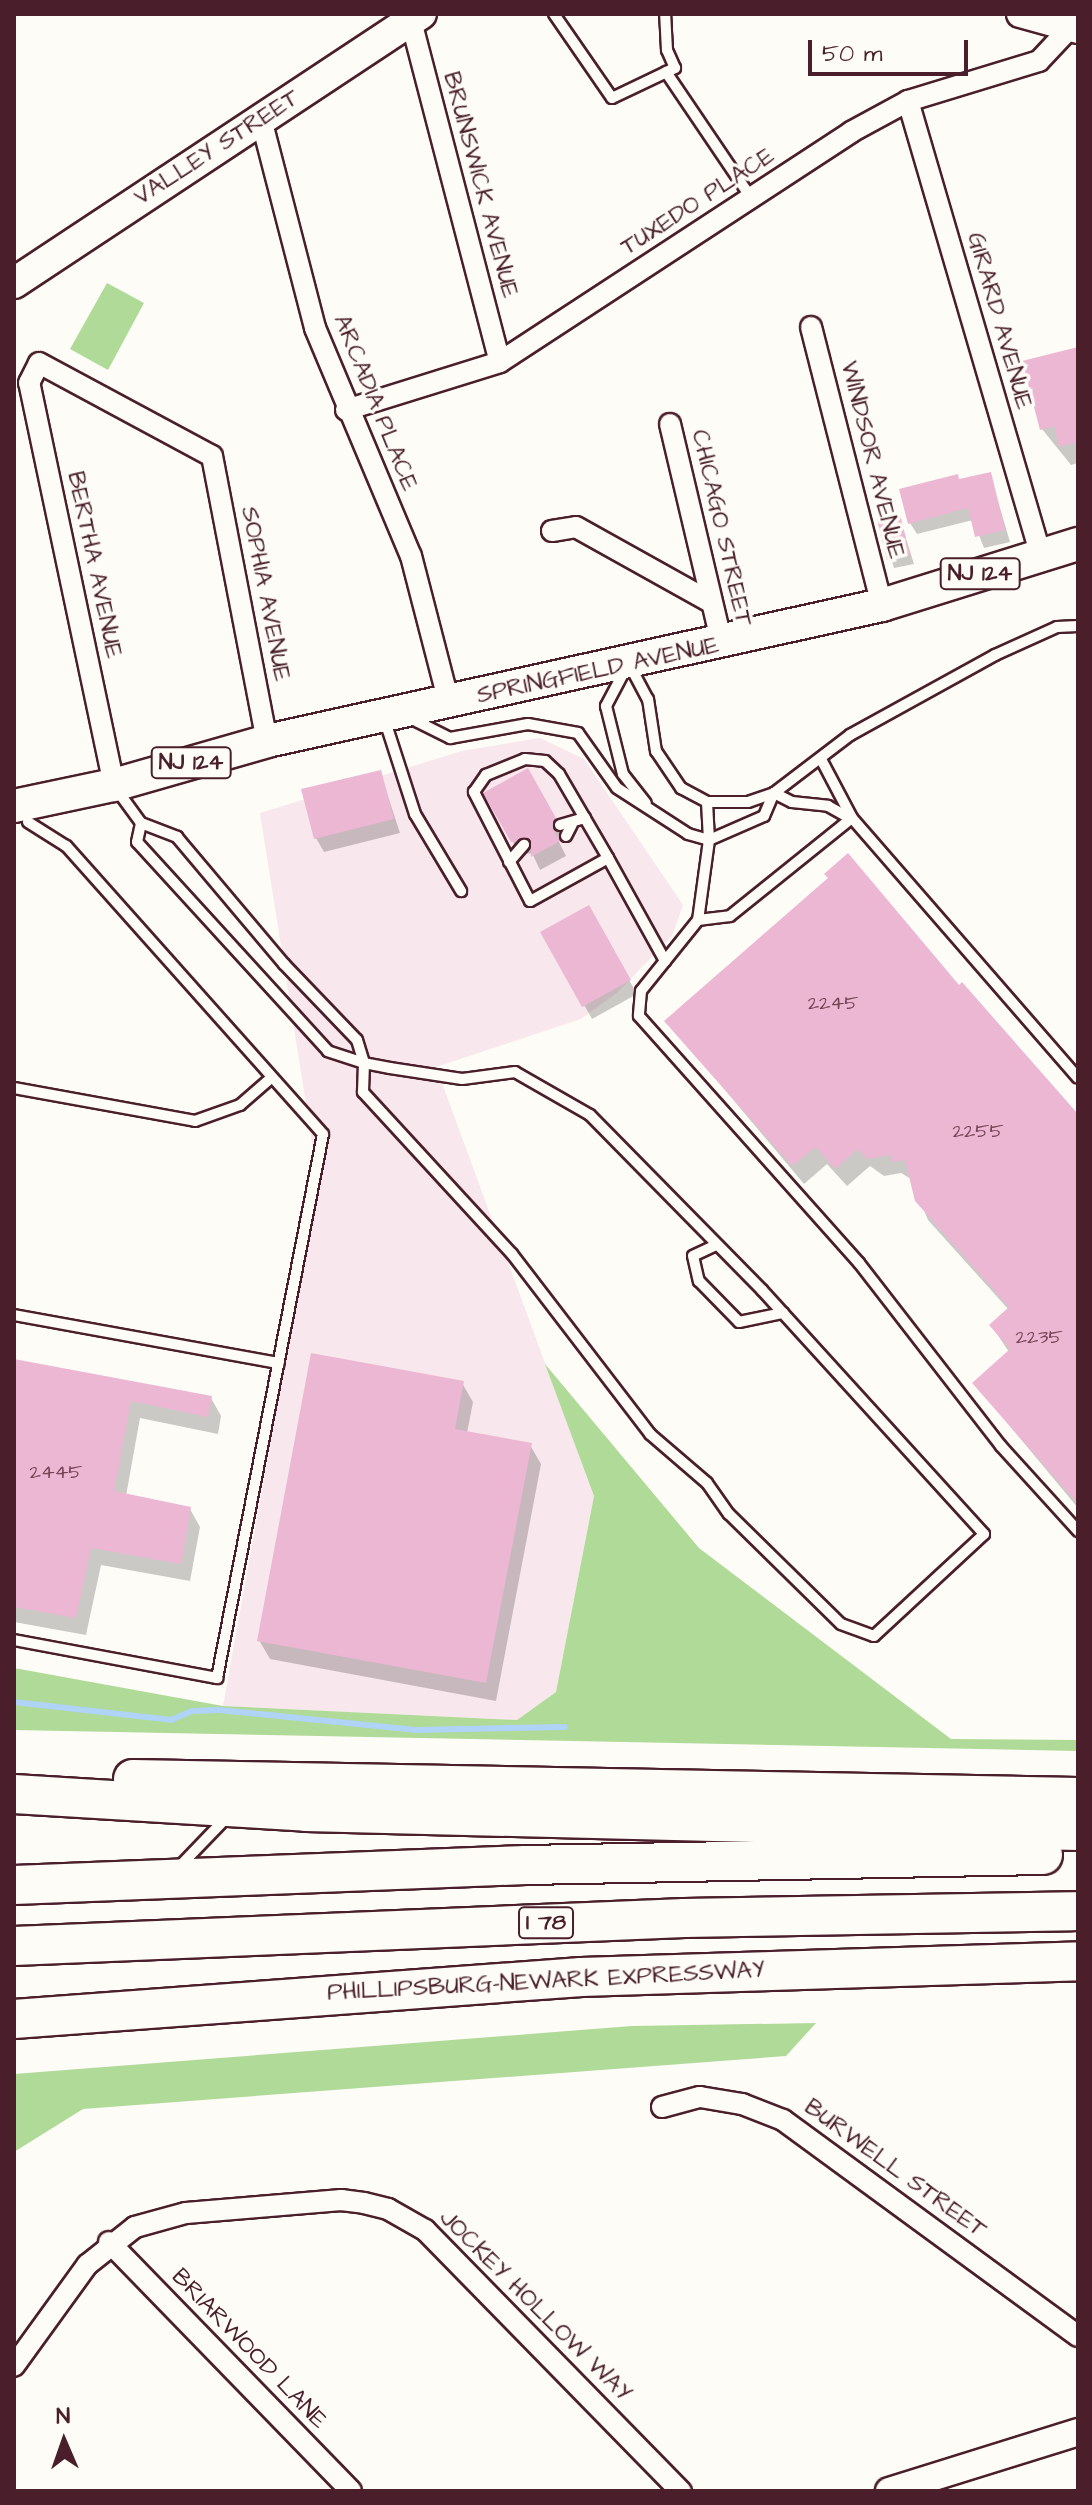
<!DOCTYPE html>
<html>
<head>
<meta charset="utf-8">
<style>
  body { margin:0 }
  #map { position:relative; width:1092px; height:2505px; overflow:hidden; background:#fdfcf7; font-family:"Architects Daughter",sans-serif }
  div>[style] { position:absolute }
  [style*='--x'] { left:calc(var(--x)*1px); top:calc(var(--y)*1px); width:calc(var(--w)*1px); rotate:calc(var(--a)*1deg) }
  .built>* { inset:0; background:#f8e7ec }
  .green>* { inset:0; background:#b0da97 }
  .shadow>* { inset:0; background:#0003 }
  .stream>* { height:6px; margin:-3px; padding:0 3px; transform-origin:3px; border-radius:3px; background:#b0d3f8 }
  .building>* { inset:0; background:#ecb7d2 }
  .roads { filter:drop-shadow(2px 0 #4a1f2b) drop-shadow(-2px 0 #4a1f2b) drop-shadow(0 2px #4a1f2b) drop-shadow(0 -2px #4a1f2b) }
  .service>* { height:10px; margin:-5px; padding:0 5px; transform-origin:5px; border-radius:5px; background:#fdfcf7 }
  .minor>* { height:20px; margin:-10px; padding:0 10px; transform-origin:10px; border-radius:10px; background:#fdfcf7 }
  .tertiary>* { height:26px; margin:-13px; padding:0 13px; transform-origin:13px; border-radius:13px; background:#fdfcf7 }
  .secondary>* { height:30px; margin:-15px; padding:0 15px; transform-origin:15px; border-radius:15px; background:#fdfcf7 }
  .primary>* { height:32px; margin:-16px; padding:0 16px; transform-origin:16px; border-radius:16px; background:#fdfcf7 }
  .motorway>* { height:38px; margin:-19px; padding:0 19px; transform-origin:19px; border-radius:19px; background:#fdfcf7 }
  span { translate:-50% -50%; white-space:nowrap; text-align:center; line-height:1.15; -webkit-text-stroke:7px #fdfcf7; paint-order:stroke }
  .number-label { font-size:20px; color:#724555 }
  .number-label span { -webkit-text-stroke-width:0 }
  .shield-label span { padding:2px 6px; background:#fdfcf7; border:2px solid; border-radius:6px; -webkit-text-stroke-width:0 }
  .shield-label { font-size:22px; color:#4a1f2b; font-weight:700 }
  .street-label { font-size:24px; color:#4a1f2b }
  .frame { position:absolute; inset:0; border:16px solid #4a1f2b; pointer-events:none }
  .north { position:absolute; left:24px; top:2401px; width:80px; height:80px; -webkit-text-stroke:6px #fdfcf7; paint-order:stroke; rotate:358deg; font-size:22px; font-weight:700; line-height:32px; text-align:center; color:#4a1f2b }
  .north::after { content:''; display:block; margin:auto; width:28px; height:36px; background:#4a1f2b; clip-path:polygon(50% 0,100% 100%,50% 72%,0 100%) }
  .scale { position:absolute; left:808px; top:40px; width:160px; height:36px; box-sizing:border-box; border:4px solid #4a1f2b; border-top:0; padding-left:10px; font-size:24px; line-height:28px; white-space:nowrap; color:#4a1f2b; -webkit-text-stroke:6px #fdfcf7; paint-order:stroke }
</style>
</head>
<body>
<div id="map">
  <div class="built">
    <div style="clip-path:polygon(540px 738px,584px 759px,683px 905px,672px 936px,618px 992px,581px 1019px,436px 1067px,594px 1496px,556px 1692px,517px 1720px,223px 1706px,318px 1180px,260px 813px,462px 751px)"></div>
  </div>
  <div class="green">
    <div style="clip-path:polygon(107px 283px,144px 303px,108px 370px,70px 349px)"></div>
    <div style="clip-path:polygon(545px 1364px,699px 1548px,951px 1739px,1078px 1740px,1078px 1751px,14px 1730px,14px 1668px,223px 1706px,517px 1720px,556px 1692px,594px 1496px)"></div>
    <div style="clip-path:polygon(816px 2023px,786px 2056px,83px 2109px,14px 2152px,14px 2074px,632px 2026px)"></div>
  </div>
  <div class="shadow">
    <div style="clip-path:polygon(1078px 349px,1078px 463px,1071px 465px,1042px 429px)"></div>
    <div style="clip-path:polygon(990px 474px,1010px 542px,984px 548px,973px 520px,917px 534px,910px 523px)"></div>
    <div style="clip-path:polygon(899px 516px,914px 564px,894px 568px,880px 521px)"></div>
    <div style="clip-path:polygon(527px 771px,563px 834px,559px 842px,566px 856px,540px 870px,532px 853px,520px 855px,486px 793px)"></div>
    <div style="clip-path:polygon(380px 772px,400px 833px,324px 852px,316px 838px)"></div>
    <div style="clip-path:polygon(588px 908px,637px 994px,592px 1019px,543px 932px)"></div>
    <div style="clip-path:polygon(959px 988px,1078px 1117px,1078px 1508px,974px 1383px,1009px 1352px,991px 1325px,1009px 1310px,928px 1220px,911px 1179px,901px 1173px,884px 1176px,870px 1166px,847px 1186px,827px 1164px,804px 1184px,667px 1021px)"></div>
    <div style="clip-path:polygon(14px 1361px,211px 1398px,221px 1416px,218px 1434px,140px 1418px,126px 1496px,190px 1509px,200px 1527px,190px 1581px,101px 1565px,86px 1635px,14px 1622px)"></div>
    <div style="clip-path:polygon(462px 1383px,473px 1402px,467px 1433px,530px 1445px,541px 1464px,496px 1701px,270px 1659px,259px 1640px)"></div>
  </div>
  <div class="stream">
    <div style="--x:14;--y:1702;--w:158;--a:6.5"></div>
    <div style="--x:171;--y:1720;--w:23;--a:-23"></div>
    <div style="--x:192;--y:1711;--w:27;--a:-2"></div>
    <div style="--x:219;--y:1710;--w:198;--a:5.8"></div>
    <div style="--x:416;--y:1730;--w:149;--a:-1.2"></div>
  </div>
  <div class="building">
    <div style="clip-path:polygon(1078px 347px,1078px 442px,1059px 447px,1054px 426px,1040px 430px,1022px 361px)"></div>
    <div style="clip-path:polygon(991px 472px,1005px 530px,975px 537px,968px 508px,908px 524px,899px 489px,958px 474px,959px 479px)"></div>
    <div style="clip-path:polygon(900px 514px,910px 555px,887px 560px,877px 519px)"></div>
    <div style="clip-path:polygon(528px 768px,556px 818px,552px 826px,560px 841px,531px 857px,530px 840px,511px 842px,483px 793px)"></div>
    <div style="clip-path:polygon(381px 770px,394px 819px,314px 839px,301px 789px)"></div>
    <div style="clip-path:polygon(848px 853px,959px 985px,962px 982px,1078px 1114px,1078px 1504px,972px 1383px,1010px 1349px,989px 1325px,1009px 1307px,915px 1201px,905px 1160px,892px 1162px,891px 1155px,867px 1159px,858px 1149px,835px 1169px,816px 1147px,792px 1166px,664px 1021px,828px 878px,824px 874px)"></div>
    <div style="clip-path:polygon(589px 905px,631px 980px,582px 1007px,540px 932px)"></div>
    <div style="clip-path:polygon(311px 1353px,464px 1381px,455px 1429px,532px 1443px,486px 1683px,257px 1641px)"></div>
    <div style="clip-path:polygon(14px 1359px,212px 1396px,208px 1417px,131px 1401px,114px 1491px,191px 1507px,181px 1564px,91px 1548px,76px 1618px,14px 1607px)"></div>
  </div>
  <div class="roads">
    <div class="service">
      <div style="--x:554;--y:14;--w:102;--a:55.4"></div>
      <div style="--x:612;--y:98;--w:70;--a:-25.5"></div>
      <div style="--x:675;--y:68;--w:20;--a:-114"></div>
      <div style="--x:667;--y:50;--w:36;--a:-93"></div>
      <div style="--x:666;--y:72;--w:153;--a:55.9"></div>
      <div style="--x:629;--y:664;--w:40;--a:62"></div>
      <div style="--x:648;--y:699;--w:53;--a:81.3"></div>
      <div style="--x:656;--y:751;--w:45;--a:56"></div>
      <div style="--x:681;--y:788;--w:30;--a:28"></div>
      <div style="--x:707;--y:802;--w:41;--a:0"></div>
      <div style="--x:748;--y:802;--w:28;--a:-19"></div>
      <div style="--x:774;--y:793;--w:96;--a:-37.3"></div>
      <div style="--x:850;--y:735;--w:166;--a:-28.9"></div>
      <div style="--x:995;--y:655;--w:68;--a:-24.3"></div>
      <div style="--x:1057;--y:627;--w:21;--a:-3"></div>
      <div style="--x:625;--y:670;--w:41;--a:117.8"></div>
      <div style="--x:606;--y:706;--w:70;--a:76"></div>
      <div style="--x:623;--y:774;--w:37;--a:52"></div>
      <div style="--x:384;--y:718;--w:101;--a:72.1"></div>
      <div style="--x:415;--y:814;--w:90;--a:59.1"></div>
      <div style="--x:410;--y:718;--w:45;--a:26.6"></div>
      <div style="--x:450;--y:738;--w:79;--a:-10.2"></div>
      <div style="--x:528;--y:724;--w:51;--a:10.2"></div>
      <div style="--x:578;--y:733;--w:67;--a:54.7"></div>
      <div style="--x:617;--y:788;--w:85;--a:32.9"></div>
      <div style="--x:688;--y:834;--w:22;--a:16"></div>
      <div style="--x:709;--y:840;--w:60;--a:-23.6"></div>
      <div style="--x:764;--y:816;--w:25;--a:-67"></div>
      <div style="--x:822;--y:761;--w:64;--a:62.2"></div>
      <div style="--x:852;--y:818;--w:344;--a:49"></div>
      <div style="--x:117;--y:790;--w:41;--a:54"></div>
      <div style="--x:141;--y:823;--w:39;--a:21"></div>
      <div style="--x:177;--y:837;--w:166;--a:49.9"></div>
      <div style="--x:284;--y:964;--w:105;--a:46.2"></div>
      <div style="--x:357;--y:1040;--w:24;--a:73"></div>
      <div style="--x:364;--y:1063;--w:29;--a:92"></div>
      <div style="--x:363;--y:1092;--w:220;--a:47.4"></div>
      <div style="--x:512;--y:1254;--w:227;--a:52.5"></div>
      <div style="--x:650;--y:1434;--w:75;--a:40.7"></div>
      <div style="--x:707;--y:1483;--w:38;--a:55"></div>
      <div style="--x:729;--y:1514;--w:157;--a:44.5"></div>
      <div style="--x:841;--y:1624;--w:35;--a:20"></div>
      <div style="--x:874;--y:1636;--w:150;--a:-42.8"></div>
      <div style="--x:984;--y:1534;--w:330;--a:-132.3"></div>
      <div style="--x:762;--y:1290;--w:245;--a:-134.5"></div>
      <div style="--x:590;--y:1115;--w:86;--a:-150.2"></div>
      <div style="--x:515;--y:1072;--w:53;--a:172.5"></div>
      <div style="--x:462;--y:1079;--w:73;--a:-171.3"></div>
      <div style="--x:390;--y:1068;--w:26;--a:-169"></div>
      <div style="--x:364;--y:1063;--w:38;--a:-162"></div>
      <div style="--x:328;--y:1051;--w:283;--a:-132.4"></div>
      <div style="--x:137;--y:842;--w:19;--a:-78"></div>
      <div style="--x:774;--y:793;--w:20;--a:27"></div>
      <div style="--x:792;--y:802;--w:36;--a:6"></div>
      <div style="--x:828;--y:806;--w:25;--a:29"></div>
      <div style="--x:707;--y:802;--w:38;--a:87"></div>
      <div style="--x:709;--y:840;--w:81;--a:97.8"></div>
      <div style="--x:698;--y:920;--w:91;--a:128.8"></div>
      <div style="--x:641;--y:991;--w:25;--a:95"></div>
      <div style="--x:639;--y:1016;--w:331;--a:48.3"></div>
      <div style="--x:859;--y:1263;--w:232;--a:52.2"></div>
      <div style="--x:1001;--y:1446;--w:115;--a:47.8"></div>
      <div style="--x:560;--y:825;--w:26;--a:-16"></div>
      <div style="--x:566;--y:836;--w:13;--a:-63"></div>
      <div style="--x:608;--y:858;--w:89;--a:151.1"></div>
      <div style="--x:530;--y:901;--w:123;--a:-117.2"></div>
      <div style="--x:474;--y:792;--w:21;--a:-55"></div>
      <div style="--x:486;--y:775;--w:42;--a:-22.3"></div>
      <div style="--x:525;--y:759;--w:20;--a:6"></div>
      <div style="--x:545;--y:761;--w:19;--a:43"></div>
      <div style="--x:559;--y:774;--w:97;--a:59.7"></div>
      <div style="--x:608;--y:858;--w:118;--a:61"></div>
      <div style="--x:509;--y:862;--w:23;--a:-49"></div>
      <div style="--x:698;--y:920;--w:32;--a:-7"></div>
      <div style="--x:730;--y:916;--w:156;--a:-38.8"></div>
      <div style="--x:14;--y:1088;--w:184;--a:10.3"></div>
      <div style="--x:195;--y:1121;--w:48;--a:-19.6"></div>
      <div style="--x:240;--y:1105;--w:40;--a:-41"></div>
      <div style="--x:714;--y:1246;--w:23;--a:155"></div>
      <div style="--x:693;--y:1256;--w:26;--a:77"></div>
      <div style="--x:699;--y:1281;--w:57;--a:45.7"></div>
      <div style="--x:739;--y:1322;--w:45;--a:-11.6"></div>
      <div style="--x:14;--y:1315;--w:269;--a:10.3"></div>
      <div style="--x:14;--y:1640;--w:207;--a:10.6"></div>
      <div style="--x:217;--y:1678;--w:554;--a:-78.97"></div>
      <div style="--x:323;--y:1134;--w:386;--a:-131.7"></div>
      <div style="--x:66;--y:846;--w:45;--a:-147.7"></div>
      <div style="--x:178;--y:1868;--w:72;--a:-46.1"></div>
    </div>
    <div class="minor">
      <div style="--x:411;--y:21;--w:352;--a:75.4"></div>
      <div style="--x:908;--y:101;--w:473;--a:73.7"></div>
      <div style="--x:261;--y:119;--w:216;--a:75.5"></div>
      <div style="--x:315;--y:328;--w:247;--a:67.2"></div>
      <div style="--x:411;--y:556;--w:152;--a:75.5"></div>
      <div style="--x:811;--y:327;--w:287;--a:75.7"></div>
      <div style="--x:346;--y:410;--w:161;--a:-17.3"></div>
      <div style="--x:500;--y:362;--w:420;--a:-33.2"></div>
      <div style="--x:851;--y:132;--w:65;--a:-28.5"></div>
      <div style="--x:908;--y:101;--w:137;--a:-17"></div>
      <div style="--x:1039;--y:61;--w:45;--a:-46.8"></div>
      <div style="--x:670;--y:424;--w:226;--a:76.7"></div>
      <div style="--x:552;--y:531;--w:24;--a:-9"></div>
      <div style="--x:576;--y:527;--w:154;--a:29.1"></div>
      <div style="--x:114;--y:785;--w:411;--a:-101.9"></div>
      <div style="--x:29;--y:383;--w:22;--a:-63"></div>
      <div style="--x:39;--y:363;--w:196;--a:28.3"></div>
      <div style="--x:212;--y:456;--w:290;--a:79.1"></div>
      <div style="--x:662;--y:2107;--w:39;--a:-15"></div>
      <div style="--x:700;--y:2097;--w:43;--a:9.5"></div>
      <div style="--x:742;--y:2104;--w:44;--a:21.3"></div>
      <div style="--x:783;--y:2120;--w:366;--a:36.2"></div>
      <div style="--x:109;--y:2242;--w:347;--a:45.8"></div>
      <div style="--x:14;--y:2366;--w:125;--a:-54.1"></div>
      <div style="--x:87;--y:2265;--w:61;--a:-38.4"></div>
      <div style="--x:135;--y:2227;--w:53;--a:-15.4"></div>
      <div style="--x:186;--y:2213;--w:156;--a:-4.8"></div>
      <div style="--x:341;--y:2200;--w:23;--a:7"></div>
      <div style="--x:364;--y:2203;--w:25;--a:14"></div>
      <div style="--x:388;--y:2209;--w:43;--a:29.6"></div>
      <div style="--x:425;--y:2230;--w:366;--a:45.6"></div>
    </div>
    <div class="tertiary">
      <div style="--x:1020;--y:14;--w:60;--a:15.4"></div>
      <div style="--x:889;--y:2491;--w:198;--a:-17.3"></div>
    </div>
    <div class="secondary">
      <div style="--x:14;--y:283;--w:488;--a:-33.5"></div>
    </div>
    <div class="primary">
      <div style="--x:14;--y:806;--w:102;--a:-11.9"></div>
      <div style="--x:114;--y:785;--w:159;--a:-16"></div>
      <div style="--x:267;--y:741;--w:630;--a:-12.47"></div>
      <div style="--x:882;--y:605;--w:205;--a:-17.3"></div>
    </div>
    <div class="motorway">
      <div style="--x:133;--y:1779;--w:945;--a:1.09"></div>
      <div style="--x:14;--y:1794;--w:293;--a:3.5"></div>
      <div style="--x:306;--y:1812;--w:772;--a:1.41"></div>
      <div style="--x:14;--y:1885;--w:512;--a:-2.24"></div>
      <div style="--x:526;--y:1865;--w:517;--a:-1.11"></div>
      <div style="--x:14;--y:1946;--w:671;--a:-2.39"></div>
      <div style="--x:684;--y:1918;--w:394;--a:-1"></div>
      <div style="--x:14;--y:2019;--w:569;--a:-4.24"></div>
      <div style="--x:581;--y:1977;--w:497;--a:-1.8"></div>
    </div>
  </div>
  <div class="number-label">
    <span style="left:833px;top:1003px">2245</span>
    <span style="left:978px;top:1131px">2255</span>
    <span style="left:1039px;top:1337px">2235</span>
    <span style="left:56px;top:1472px">2445</span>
  </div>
  <div class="shield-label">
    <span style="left:980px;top:574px">NJ 124</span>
    <span style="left:191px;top:763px">NJ 124</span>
    <span style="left:546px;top:1923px">I 78</span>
  </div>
  <div class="street-label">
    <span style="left:217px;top:148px;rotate:-33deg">VALLEY STREET</span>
    <span style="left:480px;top:185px;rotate:75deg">BRUNSWICK AVENUE</span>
    <span style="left:698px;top:202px;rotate:-33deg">TUXEDO PLACE</span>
    <span style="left:999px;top:321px;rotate:74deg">GIRARD AVENUE</span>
    <span style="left:375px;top:403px;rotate:68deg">ARCADIA PLACE</span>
    <span style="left:872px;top:460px;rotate:76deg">WINDSOR AVENUE</span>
    <span style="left:721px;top:528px;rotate:77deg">CHICAGO STREET</span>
    <span style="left:94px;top:565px;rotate:78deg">BERTHA AVENUE</span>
    <span style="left:265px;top:594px;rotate:79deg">SOPHIA AVENUE</span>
    <span style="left:598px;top:671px;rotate:-12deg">SPRINGFIELD AVENUE</span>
    <span style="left:546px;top:1982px;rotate:-3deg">PHILLIPSBURG-NEWARK EXPRESSWAY</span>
    <span style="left:895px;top:2169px;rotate:36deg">BURWELL STREET</span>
    <span style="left:535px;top:2306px;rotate:45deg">JOCKEY HOLLOW WAY</span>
    <span style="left:249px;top:2349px;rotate:46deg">BRIARWOOD LANE</span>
  </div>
  <div class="frame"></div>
  <div class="north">N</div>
  <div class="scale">50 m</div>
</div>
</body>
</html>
